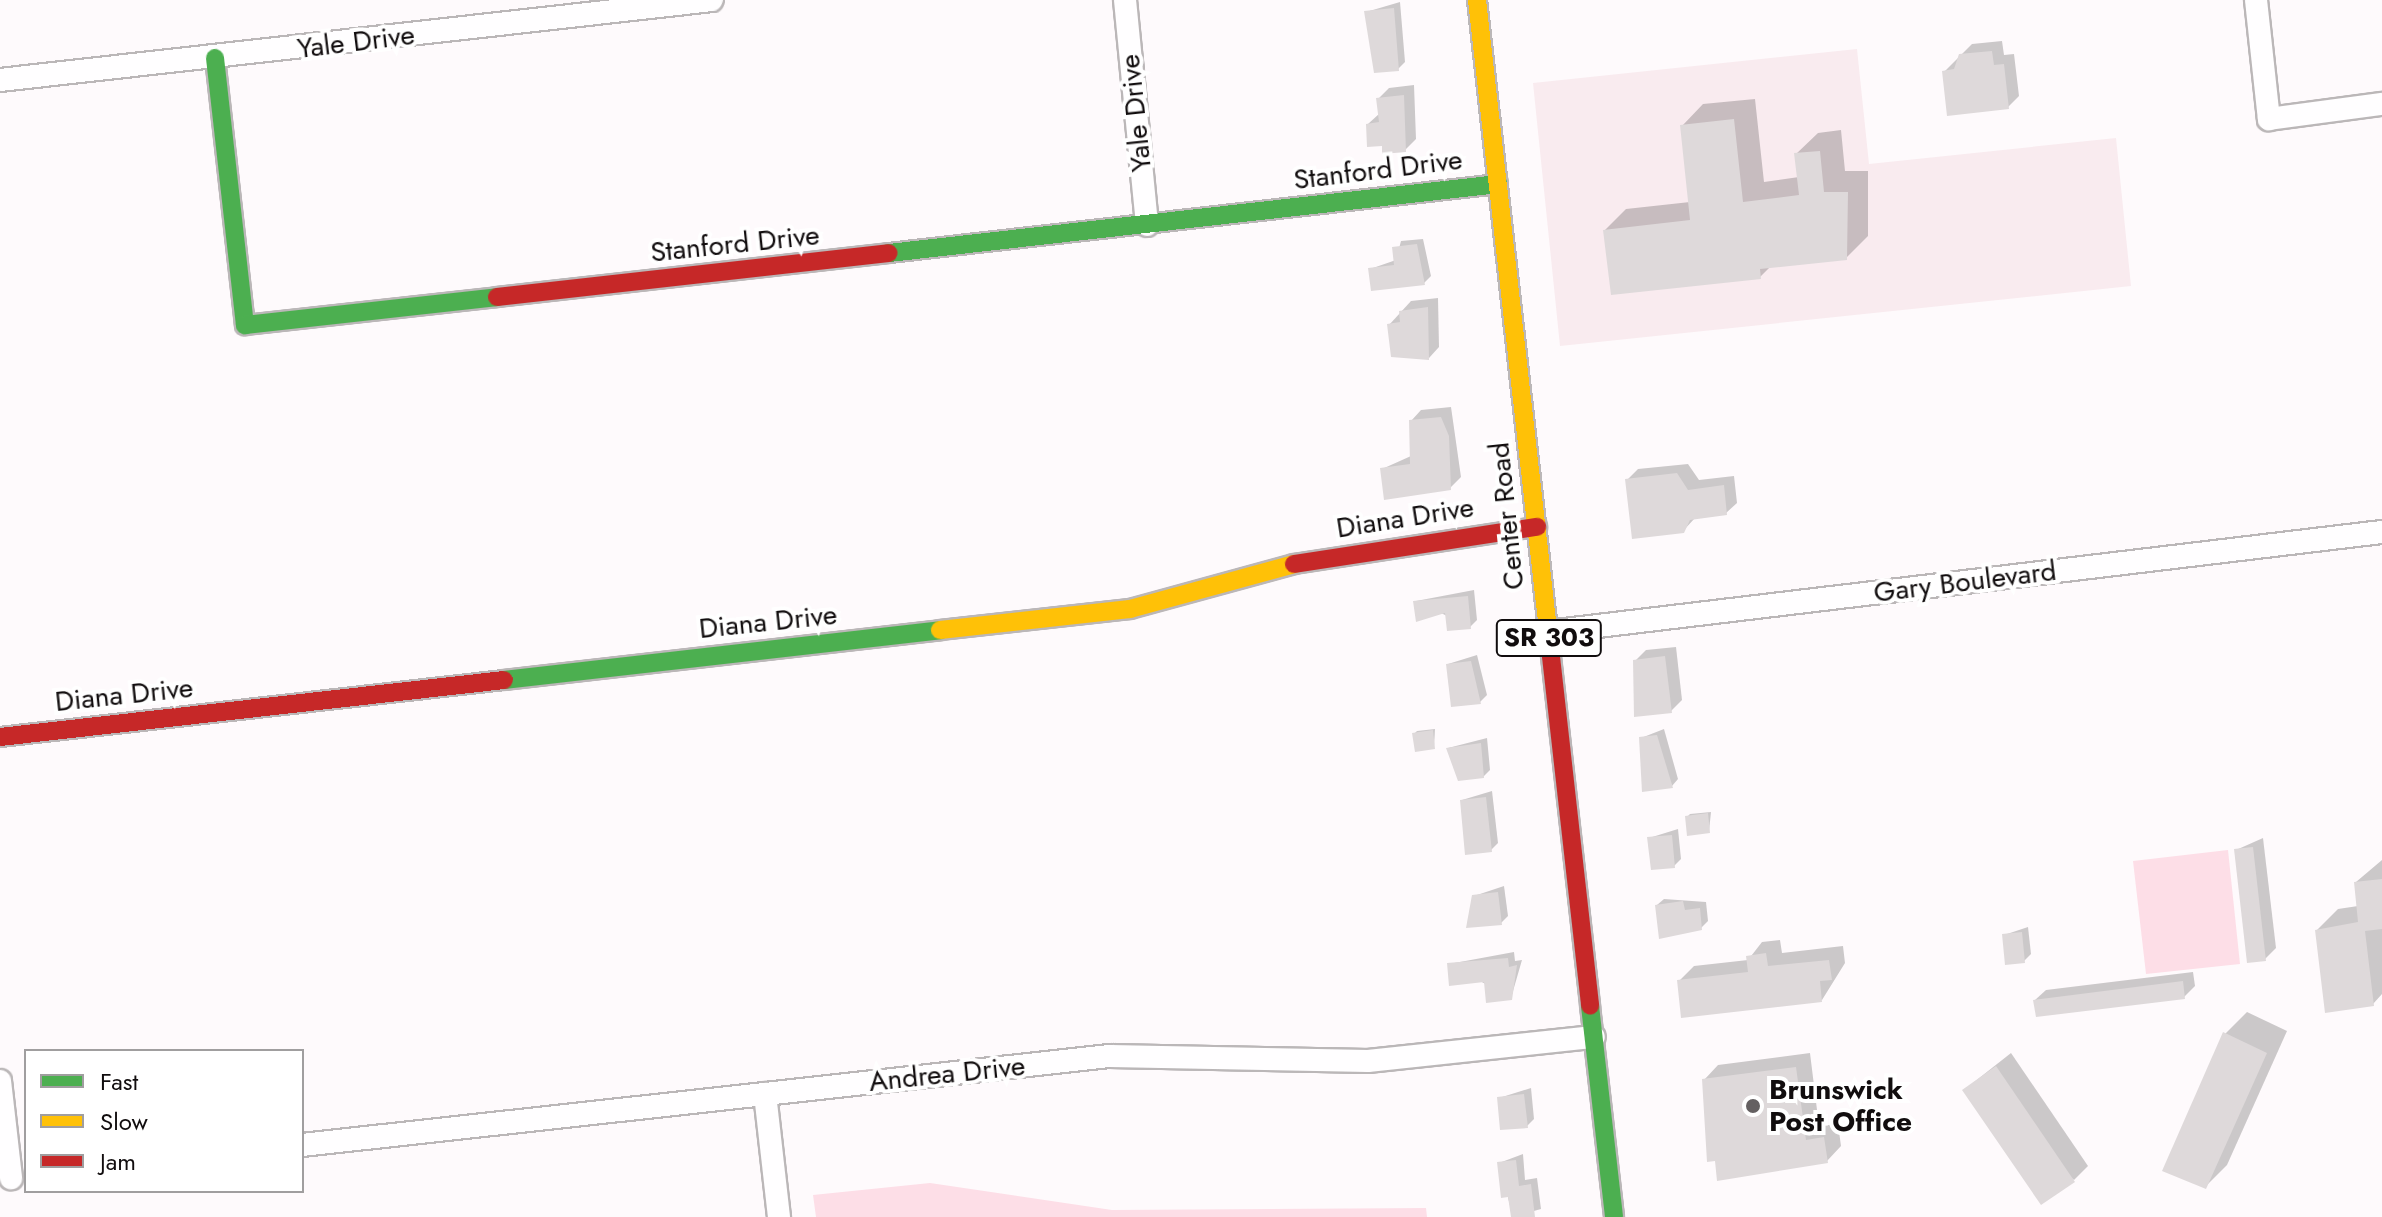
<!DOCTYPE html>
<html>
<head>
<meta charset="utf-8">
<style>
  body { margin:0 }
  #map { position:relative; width:2382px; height:1217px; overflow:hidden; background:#fefafc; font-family:Jost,sans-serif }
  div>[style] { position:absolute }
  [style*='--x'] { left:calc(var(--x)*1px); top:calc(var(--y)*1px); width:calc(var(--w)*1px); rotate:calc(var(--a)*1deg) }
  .built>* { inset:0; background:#f9ebef }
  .green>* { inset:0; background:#fddee7 }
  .shadow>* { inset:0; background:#0003 }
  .building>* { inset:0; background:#ded9da }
  .roads { filter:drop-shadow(2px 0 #bbb7b8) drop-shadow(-2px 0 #bbb7b8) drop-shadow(0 2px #bbb7b8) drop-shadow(0 -2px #bbb7b8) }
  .street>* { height:22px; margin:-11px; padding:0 11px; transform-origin:11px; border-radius:11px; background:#fffeff }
  .fast>* { height:18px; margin:-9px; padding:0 9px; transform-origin:9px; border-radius:9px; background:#4caf50 }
  .slow>* { height:18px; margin:-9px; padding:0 9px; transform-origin:9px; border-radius:9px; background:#ffc107 }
  .jam>* { height:18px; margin:-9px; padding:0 9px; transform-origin:9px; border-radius:9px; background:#c62828 }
  .dots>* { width:22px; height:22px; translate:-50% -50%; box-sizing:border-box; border:4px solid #fff; border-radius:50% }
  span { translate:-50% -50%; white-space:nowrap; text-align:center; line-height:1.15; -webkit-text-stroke:8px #fff; paint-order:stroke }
  .shield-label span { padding:2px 6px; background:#fff; border:2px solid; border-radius:6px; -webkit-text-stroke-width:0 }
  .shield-label { font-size:26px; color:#110d0e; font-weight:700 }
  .street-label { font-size:28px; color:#110d0e }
  .poi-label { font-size:28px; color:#110d0e; font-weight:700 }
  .left { translate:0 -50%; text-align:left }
  .legend { position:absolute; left:24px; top:1049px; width:280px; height:144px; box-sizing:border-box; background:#fff; border:2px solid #a09e9f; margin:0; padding:10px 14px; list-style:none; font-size:24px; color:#110d0e }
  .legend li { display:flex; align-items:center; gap:16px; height:40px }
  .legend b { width:40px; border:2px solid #a09e9f }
</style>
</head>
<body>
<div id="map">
  <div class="built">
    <div style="clip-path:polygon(1857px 49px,1869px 164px,2116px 138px,2131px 286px,1560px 346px,1533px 83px)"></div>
  </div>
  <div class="green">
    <div style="clip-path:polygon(2228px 850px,2240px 964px,2146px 974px,2133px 861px)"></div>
    <div style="clip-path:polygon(930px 1183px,1112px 1210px,1426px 1208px,1427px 1217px,816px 1217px,813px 1195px)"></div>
  </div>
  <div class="shadow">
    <div style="clip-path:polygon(1400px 2px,1405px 62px,1398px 69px,1366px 12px)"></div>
    <div style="clip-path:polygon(2002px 41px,2004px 55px,2014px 54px,2019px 96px,2008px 107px,1945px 71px,1972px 44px)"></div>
    <div style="clip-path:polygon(1414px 85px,1416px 139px,1405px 150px,1383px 143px,1368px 124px,1380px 113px,1378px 99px,1389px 88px)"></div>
    <div style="clip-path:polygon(1755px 99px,1764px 182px,1799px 177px,1796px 154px,1818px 133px,1841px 130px,1845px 171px,1868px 171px,1868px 236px,1846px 258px,1771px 266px,1760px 277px,1605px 230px,1626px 209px,1690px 202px,1682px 126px,1703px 104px)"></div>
    <div style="clip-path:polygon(1423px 239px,1431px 276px,1424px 283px,1370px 269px,1396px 260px,1401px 241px)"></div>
    <div style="clip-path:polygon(1438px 298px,1439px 347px,1429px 358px,1389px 325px,1411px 301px)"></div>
    <div style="clip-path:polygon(1451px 407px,1461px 477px,1450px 488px,1382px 469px,1411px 456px,1411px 421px,1421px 410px)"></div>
    <div style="clip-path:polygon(1688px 464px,1699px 480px,1734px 476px,1737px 503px,1726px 513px,1695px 518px,1683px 531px,1627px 480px,1638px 469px)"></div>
    <div style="clip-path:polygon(1474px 590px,1477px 620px,1470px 627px,1416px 601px)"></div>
    <div style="clip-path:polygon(1676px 647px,1682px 700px,1671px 711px,1635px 661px,1646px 650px)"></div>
    <div style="clip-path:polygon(1477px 655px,1487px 695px,1480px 702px,1448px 664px)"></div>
    <div style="clip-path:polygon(1435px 729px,1434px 747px,1414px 734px,1417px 731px)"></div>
    <div style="clip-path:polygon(1664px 729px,1678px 779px,1672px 786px,1641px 738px)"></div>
    <div style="clip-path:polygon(1487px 738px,1490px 770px,1483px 777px,1448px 748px)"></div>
    <div style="clip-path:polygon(1492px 791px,1498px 843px,1491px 850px,1462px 800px)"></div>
    <div style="clip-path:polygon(1711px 812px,1709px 831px,1687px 817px,1690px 814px)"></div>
    <div style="clip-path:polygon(1678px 829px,1681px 859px,1674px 866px,1649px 838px)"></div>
    <div style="clip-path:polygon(2263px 838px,2276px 948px,2265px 959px,2236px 850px)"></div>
    <div style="clip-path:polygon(2382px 860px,2382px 994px,2373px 1004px,2317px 930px,2338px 909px,2358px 906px,2356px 882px)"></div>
    <div style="clip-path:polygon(1504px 886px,1508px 916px,1501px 923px,1474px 896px)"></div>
    <div style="clip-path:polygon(1664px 899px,1706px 902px,1708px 921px,1701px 928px,1657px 905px)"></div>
    <div style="clip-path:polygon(2028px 927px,2031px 954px,2024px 961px,2004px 935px)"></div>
    <div style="clip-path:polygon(1780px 940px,1782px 953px,1843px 946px,1845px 963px,1822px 1000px,1679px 981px,1694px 966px,1748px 960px,1762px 942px)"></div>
    <div style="clip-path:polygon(1514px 952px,1515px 961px,1522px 960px,1511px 998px,1449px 964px)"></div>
    <div style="clip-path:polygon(2193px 972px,2195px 986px,2184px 997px,2035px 1000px,2046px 990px)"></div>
    <div style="clip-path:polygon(2247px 1012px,2287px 1031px,2227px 1165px,2205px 1187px,2225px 1034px)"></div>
    <div style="clip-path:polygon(1810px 1053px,1819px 1126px,1838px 1124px,1841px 1146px,1827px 1161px,1704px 1080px,1718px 1065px)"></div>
    <div style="clip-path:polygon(2011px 1053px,2088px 1166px,2074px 1180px,1964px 1090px)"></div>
    <div style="clip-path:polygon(1531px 1088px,1534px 1119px,1527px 1126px,1499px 1098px)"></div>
    <div style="clip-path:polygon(1523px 1154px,1525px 1180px,1537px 1178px,1541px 1209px,1513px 1217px,1499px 1163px)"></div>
  </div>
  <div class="building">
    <div style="clip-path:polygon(1394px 8px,1399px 71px,1374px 73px,1364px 11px)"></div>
    <div style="clip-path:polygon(1992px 51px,1994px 65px,2004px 64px,2009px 109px,1947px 116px,1942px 71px,1954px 69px,1959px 54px)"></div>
    <div style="clip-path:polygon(1404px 95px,1406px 152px,1382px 154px,1382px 146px,1367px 147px,1366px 124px,1379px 122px,1376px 98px)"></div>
    <div style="clip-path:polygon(1734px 119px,1743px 202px,1799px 195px,1794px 153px,1820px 151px,1824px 192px,1848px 192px,1847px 260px,1760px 269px,1761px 279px,1611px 295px,1603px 230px,1690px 220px,1680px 125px)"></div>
    <div style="clip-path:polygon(1417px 244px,1425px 285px,1371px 291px,1368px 268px,1394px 265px,1392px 247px)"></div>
    <div style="clip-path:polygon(1428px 307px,1429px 360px,1391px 357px,1387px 324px,1400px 322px,1399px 311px)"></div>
    <div style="clip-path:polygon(1441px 417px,1449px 436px,1451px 490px,1384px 500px,1380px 468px,1410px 464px,1409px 420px)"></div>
    <div style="clip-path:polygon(1677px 473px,1688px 490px,1724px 485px,1727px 515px,1690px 520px,1684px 533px,1632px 539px,1625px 479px)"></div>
    <div style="clip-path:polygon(1468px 596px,1471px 629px,1447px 631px,1445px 613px,1416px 622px,1413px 601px)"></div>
    <div style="clip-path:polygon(1665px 656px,1672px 713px,1634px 717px,1633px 660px)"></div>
    <div style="clip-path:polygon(1471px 661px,1481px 704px,1451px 707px,1446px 664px)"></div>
    <div style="clip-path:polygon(1433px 730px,1435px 749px,1415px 752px,1412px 733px)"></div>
    <div style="clip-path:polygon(1657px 735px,1673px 788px,1642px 792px,1639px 737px)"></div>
    <div style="clip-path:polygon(1481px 743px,1484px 778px,1458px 781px,1446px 748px)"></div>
    <div style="clip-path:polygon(1486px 797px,1492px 852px,1465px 855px,1460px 800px)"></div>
    <div style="clip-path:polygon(1708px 813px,1710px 833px,1687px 836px,1685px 816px)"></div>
    <div style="clip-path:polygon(1672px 835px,1675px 868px,1651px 870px,1647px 837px)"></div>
    <div style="clip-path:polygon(2253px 847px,2266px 961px,2247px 963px,2234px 849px)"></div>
    <div style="clip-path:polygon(2382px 879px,2382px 929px,2365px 931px,2374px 1006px,2325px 1013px,2315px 930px,2358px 922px,2354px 882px)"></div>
    <div style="clip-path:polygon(1498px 892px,1502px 925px,1466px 928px,1472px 895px)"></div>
    <div style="clip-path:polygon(1683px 901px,1685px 910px,1700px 908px,1702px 930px,1659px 939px,1655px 905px)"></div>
    <div style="clip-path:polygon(2022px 932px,2025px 963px,2005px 965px,2002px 934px)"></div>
    <div style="clip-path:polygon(1766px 953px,1768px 966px,1829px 960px,1832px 980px,1820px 981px,1822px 1002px,1681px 1018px,1677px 980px,1748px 972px,1746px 956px)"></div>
    <div style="clip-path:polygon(1508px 958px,1509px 967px,1517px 965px,1512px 1000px,1486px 1003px,1484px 982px,1449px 986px,1447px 963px)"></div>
    <div style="clip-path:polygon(2183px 981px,2185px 999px,2036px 1017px,2033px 1000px)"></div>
    <div style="clip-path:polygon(2223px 1032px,2267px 1053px,2206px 1189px,2162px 1171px)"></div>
    <div style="clip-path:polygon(1996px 1066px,2075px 1182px,2041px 1205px,1962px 1090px)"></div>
    <div style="clip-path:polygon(1796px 1067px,1806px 1140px,1824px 1137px,1828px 1163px,1717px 1181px,1715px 1161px,1707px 1162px,1702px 1079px)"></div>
    <div style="clip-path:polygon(1524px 1094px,1528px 1128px,1500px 1130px,1497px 1097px)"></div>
    <div style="clip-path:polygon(1516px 1160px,1519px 1186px,1531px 1184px,1535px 1217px,1511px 1217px,1508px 1197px,1501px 1198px,1497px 1162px)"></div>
  </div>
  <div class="roads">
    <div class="street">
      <div style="--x:1125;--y:0;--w:226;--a:84.4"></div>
      <div style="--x:2256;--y:0;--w:120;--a:83.8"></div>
      <div style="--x:2269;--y:119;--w:114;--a:-7.6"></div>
      <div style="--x:0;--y:80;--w:716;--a:-6.41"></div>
      <div style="--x:1548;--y:632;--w:840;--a:-6.84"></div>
      <div style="--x:0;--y:1081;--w:98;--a:83.5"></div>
      <div style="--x:765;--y:1094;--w:124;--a:83.5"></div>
      <div style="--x:302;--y:1145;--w:813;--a:-6.29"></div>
      <div style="--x:1110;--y:1056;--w:258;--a:1.1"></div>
      <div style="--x:1368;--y:1061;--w:227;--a:-6.1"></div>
    </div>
    <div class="fast">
      <div style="--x:215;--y:58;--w:269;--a:83.6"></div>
      <div style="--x:245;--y:325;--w:254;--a:-6.3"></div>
      <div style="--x:889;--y:253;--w:613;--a:-6.46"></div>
      <div style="--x:504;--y:680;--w:439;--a:-6.5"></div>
      <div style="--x:1590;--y:1006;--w:212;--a:83.5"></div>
    </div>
    <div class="slow">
      <div style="--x:1477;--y:0;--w:634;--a:83.57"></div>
      <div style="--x:940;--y:630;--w:191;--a:-6.3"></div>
      <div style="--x:1130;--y:609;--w:170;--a:-15.3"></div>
    </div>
    <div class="jam">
      <div style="--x:497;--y:297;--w:394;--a:-6.4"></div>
      <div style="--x:1294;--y:564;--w:246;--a:-8.7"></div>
      <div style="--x:1548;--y:630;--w:378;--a:83.6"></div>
      <div style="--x:0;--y:737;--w:507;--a:-6.45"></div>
    </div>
  </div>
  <div class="dots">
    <div style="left:1753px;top:1106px;background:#646061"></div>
  </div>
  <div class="shield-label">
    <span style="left:1549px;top:638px">SR 303</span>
  </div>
  <div class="street-label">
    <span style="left:356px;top:42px;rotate:-7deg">Yale Drive</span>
    <span style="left:1136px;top:113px;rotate:-96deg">Yale Drive</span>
    <span style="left:1378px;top:170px;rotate:-7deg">Stanford Drive</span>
    <span style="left:735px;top:244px;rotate:-6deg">Stanford Drive</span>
    <span style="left:1507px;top:516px;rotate:-96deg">Center Road</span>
    <span style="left:1405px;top:518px;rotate:-9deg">Diana Drive</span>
    <span style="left:1965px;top:582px;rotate:-7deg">Gary Boulevard</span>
    <span style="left:768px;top:622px;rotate:-6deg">Diana Drive</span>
    <span style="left:124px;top:695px;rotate:-6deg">Diana Drive</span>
    <span style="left:947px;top:1074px;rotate:-6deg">Andrea Drive</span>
  </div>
  <div class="poi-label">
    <span class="left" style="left:1769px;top:1106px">Brunswick<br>Post Office</span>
  </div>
  <ul class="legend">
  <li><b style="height:10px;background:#4caf50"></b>Fast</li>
  <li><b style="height:10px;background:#ffc107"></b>Slow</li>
  <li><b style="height:10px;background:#c62828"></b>Jam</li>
  </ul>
</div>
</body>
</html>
